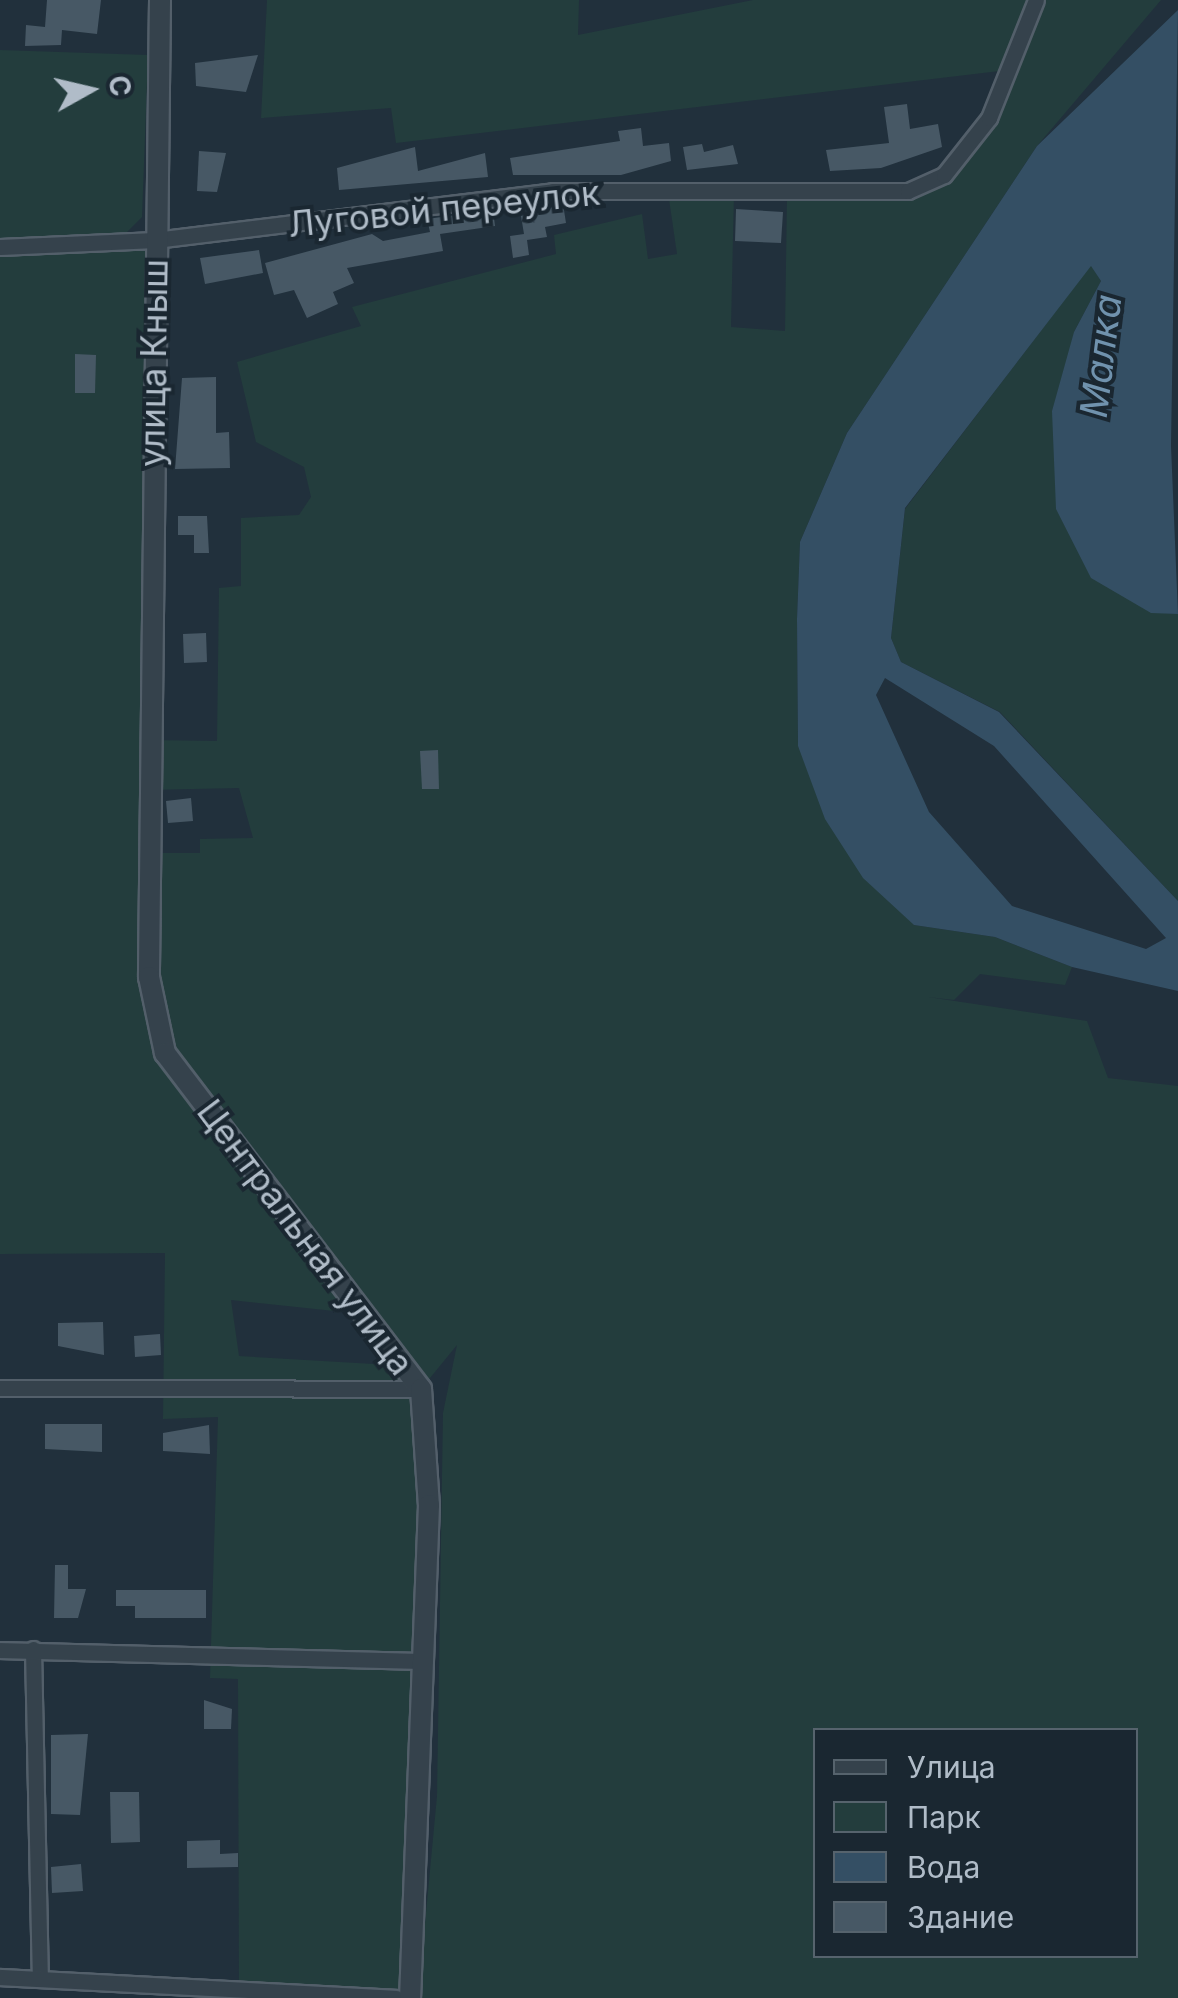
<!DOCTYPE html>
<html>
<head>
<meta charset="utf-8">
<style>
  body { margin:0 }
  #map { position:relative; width:1178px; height:1998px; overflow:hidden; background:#21303c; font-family:Inter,sans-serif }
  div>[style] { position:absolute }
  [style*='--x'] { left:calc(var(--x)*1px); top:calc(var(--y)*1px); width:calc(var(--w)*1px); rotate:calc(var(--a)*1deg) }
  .green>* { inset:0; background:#233d3d }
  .water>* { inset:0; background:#344f64 }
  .building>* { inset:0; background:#475865 }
  .roads { filter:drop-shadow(2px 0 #535f6a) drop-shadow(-2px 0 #535f6a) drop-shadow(0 2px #535f6a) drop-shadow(0 -2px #535f6a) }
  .minor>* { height:15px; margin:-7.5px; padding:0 7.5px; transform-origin:7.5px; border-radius:7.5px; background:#35424c }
  .tertiary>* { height:20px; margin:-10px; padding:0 10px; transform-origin:10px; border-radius:10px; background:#35424c }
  span { translate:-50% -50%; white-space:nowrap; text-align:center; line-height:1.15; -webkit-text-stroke:8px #1a2731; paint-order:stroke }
  .street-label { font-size:35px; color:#b0bcc8 }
  .water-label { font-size:38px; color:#7092ad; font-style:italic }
  .legend { position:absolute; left:813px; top:1728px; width:325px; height:230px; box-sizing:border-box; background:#1a2731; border:2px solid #56636d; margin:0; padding:12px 18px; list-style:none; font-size:30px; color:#b0bcc8 }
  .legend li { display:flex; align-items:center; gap:20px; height:50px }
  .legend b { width:50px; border:2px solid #56636d }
  .north { position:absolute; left:40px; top:40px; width:100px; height:100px; -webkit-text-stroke:8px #1a2731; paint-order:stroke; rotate:82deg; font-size:28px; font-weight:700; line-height:40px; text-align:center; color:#b0bcc8 }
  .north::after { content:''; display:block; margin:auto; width:35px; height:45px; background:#b0bcc8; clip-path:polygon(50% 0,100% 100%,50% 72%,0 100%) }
</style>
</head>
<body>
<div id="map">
  <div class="green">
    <div style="clip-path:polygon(evenodd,267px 0,579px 0,578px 35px,753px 0,1161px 0,1037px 146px,847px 433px,800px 542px,797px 619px,798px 746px,914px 925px,995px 937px,1072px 967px,1065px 985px,980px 974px,954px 1000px,928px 997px,1087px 1021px,1108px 1078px,1178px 1086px,1178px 1998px,418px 1998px,437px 1796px,443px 1413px,457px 1345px,421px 1389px,427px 1415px,410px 1998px,239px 1996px,238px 1679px,210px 1678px,218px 1417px,163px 1419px,165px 1253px,0 1254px,0 247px,155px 240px,146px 740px,217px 741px,219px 588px,241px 586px,241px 518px,299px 515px,311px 497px,304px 467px,256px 442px,237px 362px,361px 326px,352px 307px,556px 254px,554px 235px,642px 214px,648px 259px,677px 254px,668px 192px,734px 194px,731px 327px,785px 331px,787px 196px,862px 198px,944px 175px,989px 118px,1008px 70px,396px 143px,391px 108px,261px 118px,267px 0,239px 788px,253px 838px,200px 839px,200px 853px,147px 853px,146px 790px,239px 788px,267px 0,231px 1300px,372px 1315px,408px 1366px,239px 1356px,231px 1300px,267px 0,816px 1730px,1136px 1730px,1136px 1956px,816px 1956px,816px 1730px)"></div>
    <div style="clip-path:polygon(0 50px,148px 55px,142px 217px,126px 233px,0 239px)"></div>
    <div style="clip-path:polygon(1091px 265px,1101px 281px,1074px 332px,1151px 612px,1178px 614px,1178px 901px,1000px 712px,901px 662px,891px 638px,905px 509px)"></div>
  </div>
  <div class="water">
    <div style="clip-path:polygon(evenodd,1178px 10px,1171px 446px,1178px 614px,1151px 613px,1091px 578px,1056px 509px,1052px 411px,1074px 332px,1101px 281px,1091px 266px,905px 508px,891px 638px,901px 662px,999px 712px,1178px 901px,1178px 991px,1072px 967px,995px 937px,914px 925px,863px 878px,825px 819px,798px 746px,797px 619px,800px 542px,847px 433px,1037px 146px,1178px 10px,885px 678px,994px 746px,1166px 938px,1146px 949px,1012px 906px,929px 812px,876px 695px,885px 678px)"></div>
  </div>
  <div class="building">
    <div style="clip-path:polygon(47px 0,101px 0,97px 34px,62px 30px,61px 45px,25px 46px,26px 25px,45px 27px)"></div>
    <div style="clip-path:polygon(258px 55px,246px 92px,196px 86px,195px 63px)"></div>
    <div style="clip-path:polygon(907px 104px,910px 129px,938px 124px,942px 147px,881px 168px,830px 171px,826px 150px,889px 143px,884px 107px)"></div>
    <div style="clip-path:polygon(641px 128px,643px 146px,669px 143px,671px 161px,621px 175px,513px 175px,510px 158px,620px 141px,618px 131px)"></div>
    <div style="clip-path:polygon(702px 144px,704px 152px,733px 145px,738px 164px,687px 170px,683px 147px)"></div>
    <div style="clip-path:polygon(415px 147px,418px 171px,485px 153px,488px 177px,339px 190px,337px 168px)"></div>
    <div style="clip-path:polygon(199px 151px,226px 153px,217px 192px,197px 191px)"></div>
    <div style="clip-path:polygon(563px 204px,566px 223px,545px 227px,547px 237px,527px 240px,529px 255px,513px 258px,510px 236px,524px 234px,521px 216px)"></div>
    <div style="clip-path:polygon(736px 209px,783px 212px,781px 243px,735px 241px)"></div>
    <div style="clip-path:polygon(493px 210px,495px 226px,440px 234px,443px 251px,347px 268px,354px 283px,333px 292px,338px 304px,307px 318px,294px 290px,274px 295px,265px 263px,372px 234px,383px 241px,430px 232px,427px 219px)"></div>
    <div style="clip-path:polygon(259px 250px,263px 273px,205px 284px,200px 258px)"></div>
    <div style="clip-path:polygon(75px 354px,96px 355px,95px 393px,75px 393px)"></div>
    <div style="clip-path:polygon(216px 377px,216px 433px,229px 432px,230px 468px,175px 469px,182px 378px)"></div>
    <div style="clip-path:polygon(178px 516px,207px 516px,209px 553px,194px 553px,194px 535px,178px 535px)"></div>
    <div style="clip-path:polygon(206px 633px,207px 662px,184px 663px,183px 634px)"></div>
    <div style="clip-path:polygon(438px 750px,439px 789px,422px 789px,420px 751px)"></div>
    <div style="clip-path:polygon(191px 798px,193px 821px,168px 823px,166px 801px)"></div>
    <div style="clip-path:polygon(103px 1322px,104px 1355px,58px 1346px,58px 1323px)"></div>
    <div style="clip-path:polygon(160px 1334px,161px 1355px,135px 1357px,134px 1336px)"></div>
    <div style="clip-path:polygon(45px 1424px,102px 1424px,102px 1452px,45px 1449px)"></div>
    <div style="clip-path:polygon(209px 1425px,210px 1454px,163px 1451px,163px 1433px)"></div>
    <div style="clip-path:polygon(55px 1565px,68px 1565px,68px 1589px,86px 1589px,78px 1618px,54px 1618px)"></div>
    <div style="clip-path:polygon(116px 1590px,206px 1590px,206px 1618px,135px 1618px,135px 1606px,116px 1606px)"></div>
    <div style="clip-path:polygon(204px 1700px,232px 1709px,231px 1729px,204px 1729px)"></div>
    <div style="clip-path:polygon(88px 1734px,80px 1815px,51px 1814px,51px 1735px)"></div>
    <div style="clip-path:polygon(110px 1792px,139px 1792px,140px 1842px,111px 1843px)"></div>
    <div style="clip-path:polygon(220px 1840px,220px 1854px,238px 1853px,238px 1867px,187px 1868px,187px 1841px)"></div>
    <div style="clip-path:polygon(81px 1864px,83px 1891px,52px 1893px,51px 1867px)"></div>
  </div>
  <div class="roads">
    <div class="minor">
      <div style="--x:0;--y:247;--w:155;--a:-2.6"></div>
      <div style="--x:155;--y:240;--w:401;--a:-7"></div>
      <div style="--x:553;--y:191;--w:355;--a:0"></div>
      <div style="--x:908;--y:191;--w:39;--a:-24"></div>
      <div style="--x:944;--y:175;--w:73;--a:-51.7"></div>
      <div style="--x:989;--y:118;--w:127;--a:-68.3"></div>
      <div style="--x:0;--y:1388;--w:421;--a:0.1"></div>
      <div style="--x:33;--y:1649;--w:328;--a:88.8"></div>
      <div style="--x:0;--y:1650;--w:423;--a:1.5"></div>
      <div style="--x:0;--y:1977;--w:396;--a:3"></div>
    </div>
    <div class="tertiary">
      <div style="--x:160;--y:0;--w:977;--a:90.65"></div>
      <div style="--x:149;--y:977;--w:78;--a:78.1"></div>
      <div style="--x:165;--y:1053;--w:422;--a:52.7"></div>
      <div style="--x:421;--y:1389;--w:116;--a:86.1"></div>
      <div style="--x:429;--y:1505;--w:493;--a:92.2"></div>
    </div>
  </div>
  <div class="street-label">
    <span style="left:444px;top:208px;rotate:-6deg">Луговой переулок</span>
    <span style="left:153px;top:363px;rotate:-89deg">улица Кныш</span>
    <span style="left:306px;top:1237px;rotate:53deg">Центральная улица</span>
  </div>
  <div class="water-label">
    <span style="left:1101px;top:356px;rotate:-83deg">Малка</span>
  </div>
  <ul class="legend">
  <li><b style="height:12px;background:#35424c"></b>Улица</li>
  <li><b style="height:28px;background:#233d3d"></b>Парк</li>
  <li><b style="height:28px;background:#344f64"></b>Вода</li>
  <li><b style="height:28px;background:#475865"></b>Здание</li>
  </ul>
  <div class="north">С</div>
</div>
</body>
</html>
